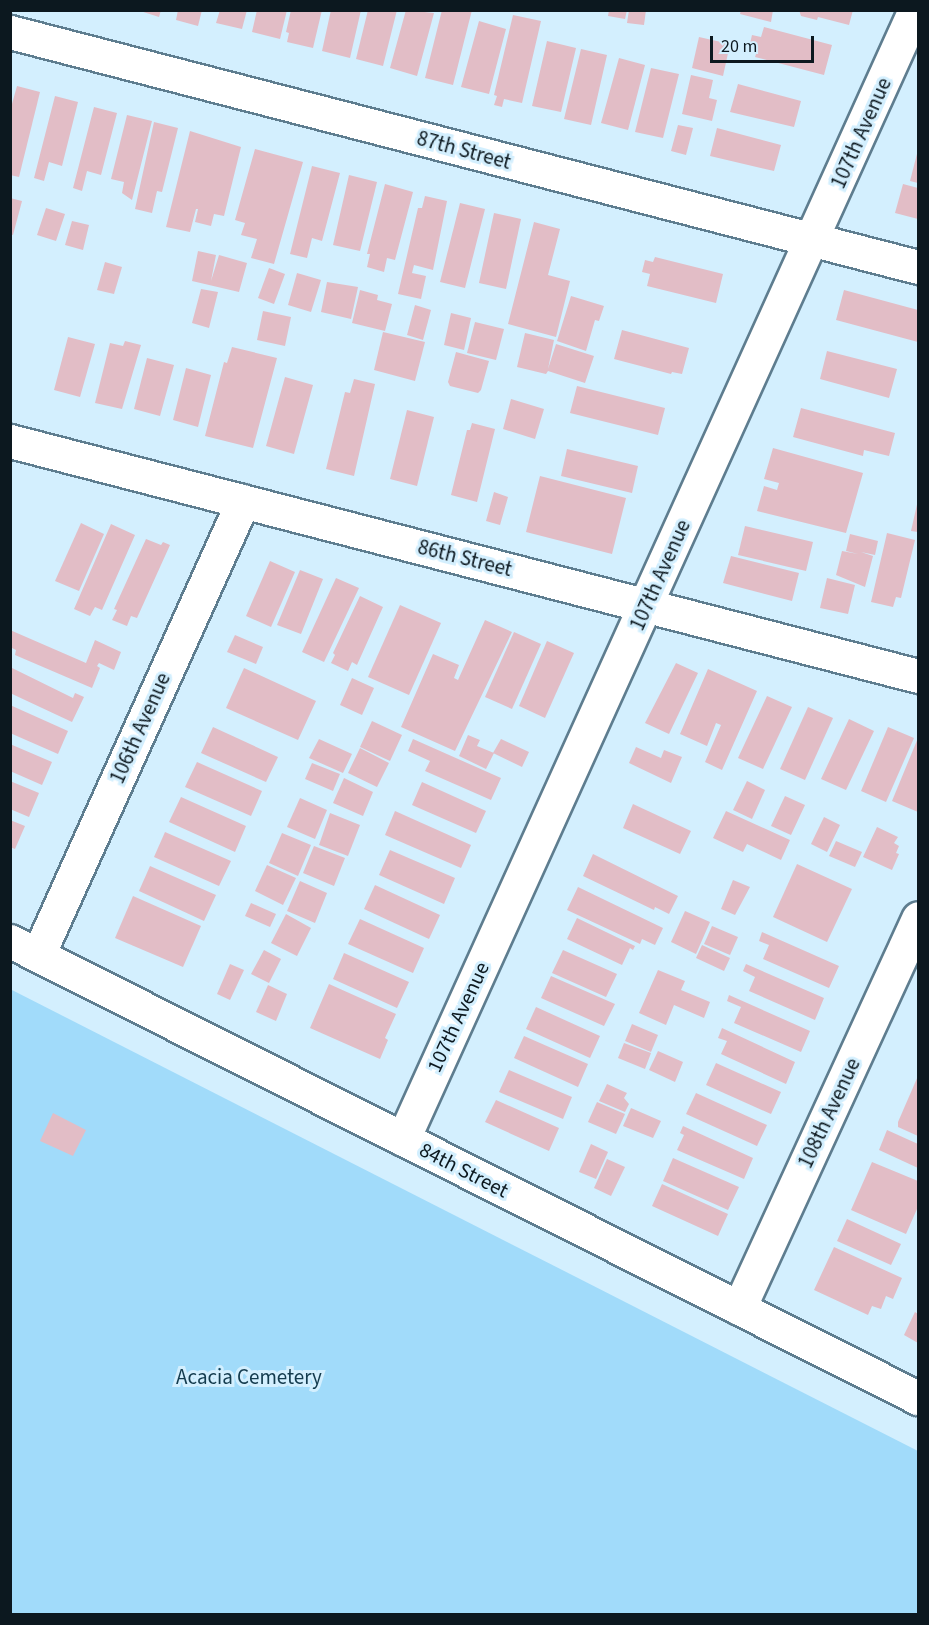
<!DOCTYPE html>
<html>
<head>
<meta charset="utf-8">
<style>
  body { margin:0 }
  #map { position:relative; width:929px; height:1625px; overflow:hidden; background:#d3effe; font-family:"Source Sans 3",sans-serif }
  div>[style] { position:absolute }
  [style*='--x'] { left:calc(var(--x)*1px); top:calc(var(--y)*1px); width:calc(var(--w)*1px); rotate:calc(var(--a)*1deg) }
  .green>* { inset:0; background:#a1dbfa }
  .building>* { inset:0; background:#e2bdc6 }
  .roads { filter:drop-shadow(2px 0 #5e7d8f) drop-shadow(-2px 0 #5e7d8f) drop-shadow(0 2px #5e7d8f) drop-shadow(0 -2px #5e7d8f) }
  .street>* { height:33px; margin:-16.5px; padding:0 16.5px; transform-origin:16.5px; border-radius:16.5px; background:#fff }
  span { translate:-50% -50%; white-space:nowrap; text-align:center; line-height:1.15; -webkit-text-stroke:6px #d3effe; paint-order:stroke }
  .street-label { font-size:21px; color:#0c181f }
  .park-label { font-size:21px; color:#133b4e }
  .frame { position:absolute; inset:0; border:12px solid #0c181f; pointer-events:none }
  .scale { position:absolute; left:710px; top:36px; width:104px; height:27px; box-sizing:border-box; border:3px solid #0c181f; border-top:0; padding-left:8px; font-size:18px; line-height:21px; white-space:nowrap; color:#0c181f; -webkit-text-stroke:4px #d3effe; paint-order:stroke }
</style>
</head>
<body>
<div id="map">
  <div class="green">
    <div style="clip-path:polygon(10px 989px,918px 1451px,918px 1614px,11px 1614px)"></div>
  </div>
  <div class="building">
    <div style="clip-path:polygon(137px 10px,161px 10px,159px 17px)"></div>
    <div style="clip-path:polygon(178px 10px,202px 10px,198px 26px,176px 20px)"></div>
    <div style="clip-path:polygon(220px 10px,247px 10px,242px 29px,216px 23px)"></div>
    <div style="clip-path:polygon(257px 10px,287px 10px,280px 39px,252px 32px)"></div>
    <div style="clip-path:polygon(291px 10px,322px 10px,313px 48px,287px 42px,289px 33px,286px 32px)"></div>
    <div style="clip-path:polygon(331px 10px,361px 10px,350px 58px,322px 51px)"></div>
    <div style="clip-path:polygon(368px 10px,397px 10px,383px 66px,356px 59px)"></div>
    <div style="clip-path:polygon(406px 10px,434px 13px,417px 76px,390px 68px)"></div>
    <div style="clip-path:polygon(442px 10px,472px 10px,453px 85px,425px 78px)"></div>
    <div style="clip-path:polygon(609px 10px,627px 10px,625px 19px,608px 16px)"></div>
    <div style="clip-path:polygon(629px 10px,646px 10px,644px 25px,627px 23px)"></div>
    <div style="clip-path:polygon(741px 10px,773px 10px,771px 22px,740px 14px)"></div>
    <div style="clip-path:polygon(799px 10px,853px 10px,849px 25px,818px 17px,817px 20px,801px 16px)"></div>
    <div style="clip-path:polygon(513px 15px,541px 21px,522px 103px,504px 99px,502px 107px,494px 105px,497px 96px,494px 95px)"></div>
    <div style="clip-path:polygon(479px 21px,506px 29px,489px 94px,461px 87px)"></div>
    <div style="clip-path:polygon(764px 27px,832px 45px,824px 75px,755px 57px,756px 54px,748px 52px,752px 35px,761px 37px)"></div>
    <div style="clip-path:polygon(699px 37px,730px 44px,723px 76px,692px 68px)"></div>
    <div style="clip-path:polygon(547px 41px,576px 48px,561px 112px,532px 106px)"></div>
    <div style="clip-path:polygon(581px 49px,607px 55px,591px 125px,564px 119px)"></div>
    <div style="clip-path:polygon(619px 58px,645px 65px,628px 130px,601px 123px)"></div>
    <div style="clip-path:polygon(651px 68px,679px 74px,663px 138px,635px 132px)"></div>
    <div style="clip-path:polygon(691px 75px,713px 80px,709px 98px,717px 100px,712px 121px,682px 114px)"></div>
    <div style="clip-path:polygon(738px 84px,801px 101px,794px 127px,730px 112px)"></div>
    <div style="clip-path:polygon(17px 86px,40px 92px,19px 177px,10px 175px,10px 111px)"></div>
    <div style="clip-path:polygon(55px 96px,78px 102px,62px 166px,49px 162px,44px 181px,34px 178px)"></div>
    <div style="clip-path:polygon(94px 107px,117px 113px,101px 175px,87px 171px,82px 191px,73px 188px)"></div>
    <div style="clip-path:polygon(127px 115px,152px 121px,132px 200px,122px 193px,124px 182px,111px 179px)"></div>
    <div style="clip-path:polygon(154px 122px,178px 128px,162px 192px,157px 191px,152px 213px,135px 209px)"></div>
    <div style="clip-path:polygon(678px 125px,693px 128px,686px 155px,671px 151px)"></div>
    <div style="clip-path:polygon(717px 128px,781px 145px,774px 171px,710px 156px)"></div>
    <div style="clip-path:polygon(190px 131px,241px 147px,224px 216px,214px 214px,211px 226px,195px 222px,198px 209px,196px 209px,190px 232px,166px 227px)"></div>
    <div style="clip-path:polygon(255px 149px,303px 162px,274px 264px,251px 258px,257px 239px,241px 235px,245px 223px,235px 220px)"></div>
    <div style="clip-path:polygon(918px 150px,918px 183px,910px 181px)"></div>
    <div style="clip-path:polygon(312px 166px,340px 173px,322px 241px,312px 238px,307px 258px,290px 254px)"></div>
    <div style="clip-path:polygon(349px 175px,377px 182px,360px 251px,333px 245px)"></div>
    <div style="clip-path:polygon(385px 184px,413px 192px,395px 260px,387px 258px,384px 272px,367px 267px,370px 254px,367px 254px)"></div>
    <div style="clip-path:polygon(903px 184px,918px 188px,918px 219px,895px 213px)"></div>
    <div style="clip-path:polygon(425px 196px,447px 201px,433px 270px,414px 265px,412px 273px,426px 276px,421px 299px,398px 294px,418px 208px,422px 208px)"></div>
    <div style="clip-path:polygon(10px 198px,22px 201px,13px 235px,10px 234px)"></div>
    <div style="clip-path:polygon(460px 203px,485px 209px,465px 288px,440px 282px)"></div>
    <div style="clip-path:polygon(46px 208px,65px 214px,56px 241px,37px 235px)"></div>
    <div style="clip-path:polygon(494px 213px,521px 219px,506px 289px,479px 283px)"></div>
    <div style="clip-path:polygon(72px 221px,89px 225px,83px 250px,65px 245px)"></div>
    <div style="clip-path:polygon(534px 222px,560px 229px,548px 275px,570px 281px,556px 337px,508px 324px)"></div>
    <div style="clip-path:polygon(198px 251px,216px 255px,211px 281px,219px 255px,247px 263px,239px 292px,192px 281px)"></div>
    <div style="clip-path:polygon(655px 257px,723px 274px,716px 303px,647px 286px,650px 274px,642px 272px,645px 260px,653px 262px)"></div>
    <div style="clip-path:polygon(105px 262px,122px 267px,114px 294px,97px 290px)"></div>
    <div style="clip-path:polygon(269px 268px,285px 274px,274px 304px,258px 298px)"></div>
    <div style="clip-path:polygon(297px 273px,321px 280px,311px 312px,288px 305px)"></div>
    <div style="clip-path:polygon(327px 282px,358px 287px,351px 319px,321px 312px)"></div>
    <div style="clip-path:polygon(201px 289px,218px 292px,209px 328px,192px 323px)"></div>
    <div style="clip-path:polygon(360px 290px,378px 295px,377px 300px,392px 304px,385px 331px,352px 323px)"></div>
    <div style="clip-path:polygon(844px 290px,918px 310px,918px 342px,836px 320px)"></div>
    <div style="clip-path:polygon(571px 296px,604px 306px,599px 321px,595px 320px,586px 351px,557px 341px)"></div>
    <div style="clip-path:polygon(415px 305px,431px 310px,423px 340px,407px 335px)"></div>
    <div style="clip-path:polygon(263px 311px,291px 317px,285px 346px,257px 340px)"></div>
    <div style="clip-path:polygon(451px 313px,471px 318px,464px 350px,444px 345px)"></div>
    <div style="clip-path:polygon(475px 322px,504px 329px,496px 360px,467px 353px)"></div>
    <div style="clip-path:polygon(622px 330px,689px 348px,682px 374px,672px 372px,671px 374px,614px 359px)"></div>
    <div style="clip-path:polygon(383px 332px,425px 342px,415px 381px,374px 370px)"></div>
    <div style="clip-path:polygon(525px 333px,554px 340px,548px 369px,556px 344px,594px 356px,585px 383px,548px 371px,546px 374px,517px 367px)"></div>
    <div style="clip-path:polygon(68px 337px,95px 344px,80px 397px,54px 390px)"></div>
    <div style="clip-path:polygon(125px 341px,141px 345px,122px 409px,95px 403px,110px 343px,123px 346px)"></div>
    <div style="clip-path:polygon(232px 347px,277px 358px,253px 448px,205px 436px,224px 362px,227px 363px)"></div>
    <div style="clip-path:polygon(827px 351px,897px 369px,889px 398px,820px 379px)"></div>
    <div style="clip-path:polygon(456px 352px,489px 361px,481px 390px,478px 393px,450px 386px,448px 382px)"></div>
    <div style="clip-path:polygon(147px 358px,174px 365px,160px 416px,134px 409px)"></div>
    <div style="clip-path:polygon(186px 368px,211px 375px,198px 427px,173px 420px)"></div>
    <div style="clip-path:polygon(285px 377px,313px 385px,294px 454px,266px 446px)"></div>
    <div style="clip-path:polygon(354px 379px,375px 384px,354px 476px,326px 469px,345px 392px,350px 393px)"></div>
    <div style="clip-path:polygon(577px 386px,665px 408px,658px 435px,570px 413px)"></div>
    <div style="clip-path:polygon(511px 399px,544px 409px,535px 439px,503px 429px)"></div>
    <div style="clip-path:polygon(801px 408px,895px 433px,889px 456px,864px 450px,863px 456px,793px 437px)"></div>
    <div style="clip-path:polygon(407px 410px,434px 417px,417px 486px,390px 479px)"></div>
    <div style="clip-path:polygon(472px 423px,495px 429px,477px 502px,451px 495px,467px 430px,470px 430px)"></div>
    <div style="clip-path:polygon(773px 448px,863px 473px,846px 533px,757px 511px,764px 486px,777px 490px,779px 483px,764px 479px)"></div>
    <div style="clip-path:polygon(567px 449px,638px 466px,632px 493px,561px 476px)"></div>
    <div style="clip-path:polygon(540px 476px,626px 498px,612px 554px,526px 532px)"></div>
    <div style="clip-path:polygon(494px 492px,508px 497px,500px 525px,486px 521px)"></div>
    <div style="clip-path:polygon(918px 500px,918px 532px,911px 531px)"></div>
    <div style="clip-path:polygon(81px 523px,104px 534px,79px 591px,55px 581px)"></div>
    <div style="clip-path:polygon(111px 524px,135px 535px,102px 610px,95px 607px,90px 616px,74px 609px)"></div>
    <div style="clip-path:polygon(745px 526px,813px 542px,806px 571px,738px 555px)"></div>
    <div style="clip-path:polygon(887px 533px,915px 540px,901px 598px,896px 597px,893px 607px,871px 602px)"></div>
    <div style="clip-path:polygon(850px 534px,878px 541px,875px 555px,861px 552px,873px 556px,865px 587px,836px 575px,842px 551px,858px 554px,846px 551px)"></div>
    <div style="clip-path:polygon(146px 539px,161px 545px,163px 542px,170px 545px,137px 618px,131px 616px,127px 626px,112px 620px,117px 610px,114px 609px)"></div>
    <div style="clip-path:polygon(731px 556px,799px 573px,792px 601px,723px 583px)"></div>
    <div style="clip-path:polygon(270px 561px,295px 572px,271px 627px,246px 616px)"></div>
    <div style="clip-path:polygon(300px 570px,323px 579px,301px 634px,277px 625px)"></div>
    <div style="clip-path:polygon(336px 578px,359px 588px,324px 662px,302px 652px)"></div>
    <div style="clip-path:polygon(827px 578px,855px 585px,848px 614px,820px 608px)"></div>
    <div style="clip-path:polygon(360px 596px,383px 607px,357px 665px,352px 662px,348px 671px,331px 663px,335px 655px,333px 653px)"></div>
    <div style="clip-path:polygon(400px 605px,441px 623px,409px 695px,368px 677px)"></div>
    <div style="clip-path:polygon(485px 620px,512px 632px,455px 751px,401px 727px,433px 654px,459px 665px,454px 678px,458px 680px)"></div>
    <div style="clip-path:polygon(10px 630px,86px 663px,95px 640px,121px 652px,114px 670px,99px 663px,97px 666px,100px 668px,92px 688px,15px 655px,16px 650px,10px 647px)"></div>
    <div style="clip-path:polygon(514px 632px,541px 644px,512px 709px,485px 697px)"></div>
    <div style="clip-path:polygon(235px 635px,263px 647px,256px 664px,227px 652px)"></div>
    <div style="clip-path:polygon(547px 641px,574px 653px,545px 718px,519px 706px)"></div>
    <div style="clip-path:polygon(676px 663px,698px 673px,669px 734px,645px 723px)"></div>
    <div style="clip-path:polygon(10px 667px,73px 698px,75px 693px,84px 697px,72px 722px,10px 693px)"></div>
    <div style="clip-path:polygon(244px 668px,316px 701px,298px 740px,226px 708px)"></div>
    <div style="clip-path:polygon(708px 669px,757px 691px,722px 770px,705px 762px,721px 725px,716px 723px,707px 746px,680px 734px)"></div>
    <div style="clip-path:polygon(352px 678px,374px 688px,362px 715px,340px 705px)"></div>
    <div style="clip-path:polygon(767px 696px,792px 707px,763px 769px,738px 758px)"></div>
    <div style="clip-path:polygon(10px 705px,68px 731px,58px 754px,10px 733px)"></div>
    <div style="clip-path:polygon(808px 707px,833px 718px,805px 780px,780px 769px)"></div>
    <div style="clip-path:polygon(849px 719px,874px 731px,846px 790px,821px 779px)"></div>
    <div style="clip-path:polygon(372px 721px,402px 735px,390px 761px,360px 747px)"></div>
    <div style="clip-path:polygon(213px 727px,278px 757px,266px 782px,201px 753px)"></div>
    <div style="clip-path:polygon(888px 727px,914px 738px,886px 802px,861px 791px)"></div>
    <div style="clip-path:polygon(468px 735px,480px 740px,477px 746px,494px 753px,486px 769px,459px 756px)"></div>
    <div style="clip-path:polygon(918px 738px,918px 812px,892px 801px)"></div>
    <div style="clip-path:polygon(319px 739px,352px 754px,343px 773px,309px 758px)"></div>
    <div style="clip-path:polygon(413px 739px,501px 778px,491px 800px,425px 771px,430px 761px,408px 751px)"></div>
    <div style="clip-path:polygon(501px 739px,529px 752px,522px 767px,493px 753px)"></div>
    <div style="clip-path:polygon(10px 744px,52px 762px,42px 785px,10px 771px)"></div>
    <div style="clip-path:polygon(636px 747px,661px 758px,664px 750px,682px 757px,671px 783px,629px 763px)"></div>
    <div style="clip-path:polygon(360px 748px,389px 763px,377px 787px,348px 773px)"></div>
    <div style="clip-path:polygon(197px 762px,262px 791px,251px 816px,185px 787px)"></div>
    <div style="clip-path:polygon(312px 763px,340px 774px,333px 791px,305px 779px)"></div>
    <div style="clip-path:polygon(344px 778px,373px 792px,363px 816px,333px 803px)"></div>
    <div style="clip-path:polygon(10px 781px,39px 793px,29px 817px,10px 809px)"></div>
    <div style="clip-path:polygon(747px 781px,765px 790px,752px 819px,733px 810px)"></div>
    <div style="clip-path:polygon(422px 782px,486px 811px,476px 833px,412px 805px)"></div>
    <div style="clip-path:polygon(785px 796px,805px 805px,791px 835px,771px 826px)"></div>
    <div style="clip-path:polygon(181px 797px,246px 826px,235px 852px,169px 822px)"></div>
    <div style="clip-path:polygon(300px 798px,327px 810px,315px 839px,287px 827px)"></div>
    <div style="clip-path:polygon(633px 804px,691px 831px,680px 854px,623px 828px)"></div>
    <div style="clip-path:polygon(395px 811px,471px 845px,461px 868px,385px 835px)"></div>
    <div style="clip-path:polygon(726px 811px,790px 840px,781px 860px,747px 844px,743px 852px,713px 838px)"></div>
    <div style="clip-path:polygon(330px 813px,360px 825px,348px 856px,319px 845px)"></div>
    <div style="clip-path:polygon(824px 817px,840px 825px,827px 852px,811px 844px)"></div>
    <div style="clip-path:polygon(10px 820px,25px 826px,15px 849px,10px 847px)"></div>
    <div style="clip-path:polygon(877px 827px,898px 837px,894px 843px,899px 846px,896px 853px,899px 854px,892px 870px,863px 857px)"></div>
    <div style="clip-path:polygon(165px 832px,231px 861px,219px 886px,154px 857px)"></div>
    <div style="clip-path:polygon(282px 833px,311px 845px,298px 876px,269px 863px)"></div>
    <div style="clip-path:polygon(836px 841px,862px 852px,855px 867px,829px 856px)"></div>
    <div style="clip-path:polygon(314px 846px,345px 858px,334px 886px,303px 873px)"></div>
    <div style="clip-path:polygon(390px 850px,455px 878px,444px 904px,379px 875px)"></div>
    <div style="clip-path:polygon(593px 854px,678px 896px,669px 914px,655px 907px,654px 910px,583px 876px)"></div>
    <div style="clip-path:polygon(797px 864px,852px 889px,827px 942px,773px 917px)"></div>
    <div style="clip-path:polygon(267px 865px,296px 878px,283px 905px,255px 891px)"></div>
    <div style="clip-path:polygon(150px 866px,216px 895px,204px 921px,139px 891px)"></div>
    <div style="clip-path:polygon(733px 880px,750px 887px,735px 915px,721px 909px)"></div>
    <div style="clip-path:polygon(300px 881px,327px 893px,315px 923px,287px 911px)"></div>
    <div style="clip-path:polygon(375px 885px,440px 915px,429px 939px,364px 909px)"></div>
    <div style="clip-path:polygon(578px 887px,663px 928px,655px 945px,642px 939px,640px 944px,567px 910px)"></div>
    <div style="clip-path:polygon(133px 896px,201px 926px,183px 967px,115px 938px)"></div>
    <div style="clip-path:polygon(251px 903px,276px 914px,270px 927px,245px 916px)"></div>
    <div style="clip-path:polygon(685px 911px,710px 922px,696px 954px,671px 942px)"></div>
    <div style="clip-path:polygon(286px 914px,311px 928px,297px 956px,271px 943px)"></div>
    <div style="clip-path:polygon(577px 918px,635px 946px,633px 950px,630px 948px,622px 965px,567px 939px)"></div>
    <div style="clip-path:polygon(360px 919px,424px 948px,413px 973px,348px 944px)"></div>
    <div style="clip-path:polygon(712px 926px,738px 937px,730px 955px,704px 944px)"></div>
    <div style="clip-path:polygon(762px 932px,839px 966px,829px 988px,763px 959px,769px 945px,759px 941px)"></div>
    <div style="clip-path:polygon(702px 945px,730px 958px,724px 971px,696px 958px)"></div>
    <div style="clip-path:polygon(264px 950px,281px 959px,269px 983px,251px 974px)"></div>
    <div style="clip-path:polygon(563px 950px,617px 974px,606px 997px,552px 973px)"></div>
    <div style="clip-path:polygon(344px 953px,409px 982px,397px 1008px,333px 979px)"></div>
    <div style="clip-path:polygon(230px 964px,244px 970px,230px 1000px,217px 994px)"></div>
    <div style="clip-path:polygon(746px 964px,824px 998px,815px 1020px,749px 991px,755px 977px,743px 971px)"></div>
    <div style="clip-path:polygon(658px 970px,685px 981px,681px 990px,710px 1002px,704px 1018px,674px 1005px,666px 1025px,639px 1013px)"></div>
    <div style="clip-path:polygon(551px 976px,615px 1004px,604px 1026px,541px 998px)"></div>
    <div style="clip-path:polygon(329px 984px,396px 1014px,385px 1038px,388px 1040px,380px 1059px,310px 1028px)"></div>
    <div style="clip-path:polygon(268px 985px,287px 994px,276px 1021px,256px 1012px)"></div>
    <div style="clip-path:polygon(729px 995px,810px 1031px,801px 1052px,734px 1023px,741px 1007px,727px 1001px)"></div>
    <div style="clip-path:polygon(536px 1007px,600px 1036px,590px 1058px,526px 1029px)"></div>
    <div style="clip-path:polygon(632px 1024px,658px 1035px,651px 1052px,625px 1041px)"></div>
    <div style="clip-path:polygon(722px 1028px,795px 1062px,786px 1084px,721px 1054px,727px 1041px,718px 1038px)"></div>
    <div style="clip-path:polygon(524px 1036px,588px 1064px,578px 1087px,514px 1058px)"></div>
    <div style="clip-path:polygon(624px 1043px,651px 1053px,645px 1069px,618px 1058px)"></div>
    <div style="clip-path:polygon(658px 1051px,683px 1062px,675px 1082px,649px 1070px)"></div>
    <div style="clip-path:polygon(716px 1063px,781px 1092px,771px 1114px,706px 1085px)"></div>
    <div style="clip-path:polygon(509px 1070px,572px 1097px,563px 1119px,499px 1092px)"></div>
    <div style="clip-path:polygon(918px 1076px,918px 1136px,898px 1127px,898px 1122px)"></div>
    <div style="clip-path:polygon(607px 1084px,627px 1093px,624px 1098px,629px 1104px,625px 1112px,599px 1101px)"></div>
    <div style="clip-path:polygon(696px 1093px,767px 1125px,757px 1146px,686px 1114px)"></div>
    <div style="clip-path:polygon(496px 1100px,559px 1128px,549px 1151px,485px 1122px)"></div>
    <div style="clip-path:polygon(597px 1102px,625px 1114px,616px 1134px,588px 1122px)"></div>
    <div style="clip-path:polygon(631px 1108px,661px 1121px,653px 1138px,623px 1126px)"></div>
    <div style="clip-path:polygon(53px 1113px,86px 1130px,73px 1156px,40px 1141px)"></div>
    <div style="clip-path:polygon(683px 1126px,753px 1158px,744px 1179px,677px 1150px,684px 1135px,680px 1133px)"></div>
    <div style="clip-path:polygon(887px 1130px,918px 1144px,918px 1168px,879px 1150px)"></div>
    <div style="clip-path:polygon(591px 1144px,608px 1152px,596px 1179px,579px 1172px)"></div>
    <div style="clip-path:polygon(673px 1158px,739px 1187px,728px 1210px,663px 1181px)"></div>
    <div style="clip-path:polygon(607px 1159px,625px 1167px,611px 1196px,594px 1188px)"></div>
    <div style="clip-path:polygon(872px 1162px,918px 1181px,918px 1210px,917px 1209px,906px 1234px,851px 1210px)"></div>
    <div style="clip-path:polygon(662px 1184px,728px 1214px,718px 1236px,652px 1206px)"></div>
    <div style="clip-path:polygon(847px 1219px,901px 1244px,891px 1265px,837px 1241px)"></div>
    <div style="clip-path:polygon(834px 1247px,902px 1278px,893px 1299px,886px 1296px,881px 1309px,872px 1306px,868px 1315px,814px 1290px)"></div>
    <div style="clip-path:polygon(915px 1312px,918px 1314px,918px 1343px,904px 1335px)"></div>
  </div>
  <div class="roads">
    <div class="street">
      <div style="--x:10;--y:32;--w:938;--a:14.51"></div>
      <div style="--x:10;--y:441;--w:938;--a:14.51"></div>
      <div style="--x:10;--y:941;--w:1017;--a:26.72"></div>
      <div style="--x:38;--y:955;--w:498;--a:-65.7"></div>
      <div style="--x:403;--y:1139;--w:1240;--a:-65.61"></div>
      <div style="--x:739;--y:1308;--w:429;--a:-65.3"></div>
    </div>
  </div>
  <div class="street-label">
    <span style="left:861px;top:133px;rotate:-66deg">107th Avenue</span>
    <span style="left:464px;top:150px;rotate:15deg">87th Street</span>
    <span style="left:465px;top:558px;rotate:14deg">86th Street</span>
    <span style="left:660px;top:575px;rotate:-66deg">107th Avenue</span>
    <span style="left:140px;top:728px;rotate:-66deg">106th Avenue</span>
    <span style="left:458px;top:1017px;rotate:-65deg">107th Avenue</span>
    <span style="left:829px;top:1113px;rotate:-65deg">108th Avenue</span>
    <span style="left:464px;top:1170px;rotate:27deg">84th Street</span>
  </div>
  <div class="park-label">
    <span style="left:249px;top:1377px">Acacia Cemetery</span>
  </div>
  <div class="frame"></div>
  <div class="scale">20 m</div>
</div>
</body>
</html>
